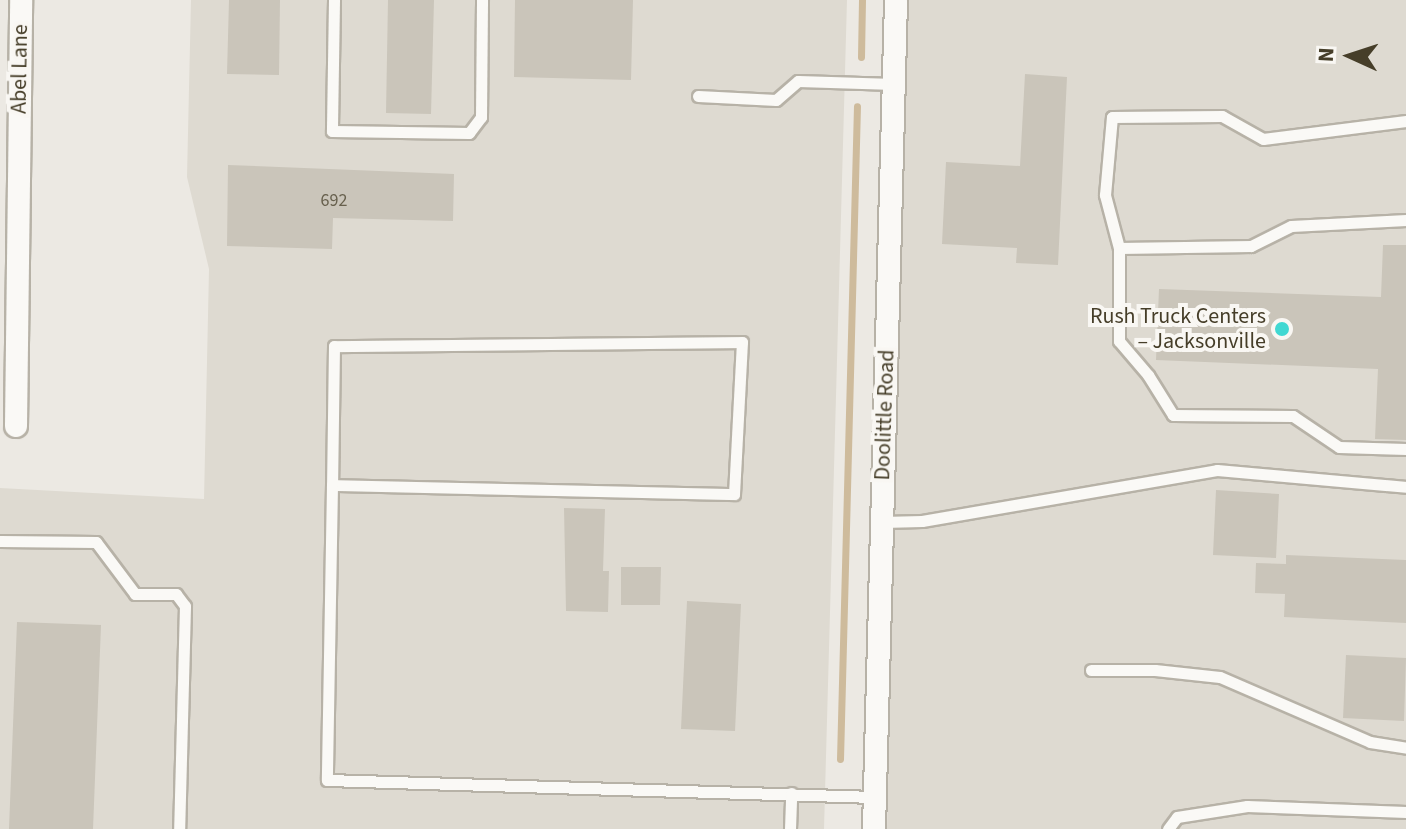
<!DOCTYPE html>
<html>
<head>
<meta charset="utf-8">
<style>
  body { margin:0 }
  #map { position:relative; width:1406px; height:829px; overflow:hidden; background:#ece9e3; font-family:"Source Sans 3",sans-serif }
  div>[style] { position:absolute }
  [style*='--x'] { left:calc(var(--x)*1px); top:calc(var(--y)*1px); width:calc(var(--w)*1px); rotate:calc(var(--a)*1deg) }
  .built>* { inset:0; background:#dedad1 }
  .stream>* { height:7px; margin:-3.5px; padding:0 3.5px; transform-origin:3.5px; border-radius:3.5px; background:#cebb9c }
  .building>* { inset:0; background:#cac5ba }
  .roads { filter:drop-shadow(2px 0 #b7b2a7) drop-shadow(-2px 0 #b7b2a7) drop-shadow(0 2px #b7b2a7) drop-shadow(0 -2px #b7b2a7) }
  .lane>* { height:11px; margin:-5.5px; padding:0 5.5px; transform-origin:5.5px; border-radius:5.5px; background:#faf9f6 }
  .street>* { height:22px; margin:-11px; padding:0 11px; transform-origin:11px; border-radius:11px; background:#faf9f6 }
  .dots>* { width:22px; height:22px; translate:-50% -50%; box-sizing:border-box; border:4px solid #f9f7f3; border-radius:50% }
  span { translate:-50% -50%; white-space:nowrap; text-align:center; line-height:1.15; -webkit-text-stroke:8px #f9f7f3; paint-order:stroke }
  .number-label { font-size:18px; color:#67604d }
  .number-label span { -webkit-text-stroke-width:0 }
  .street-label { font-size:22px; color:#463e29 }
  .poi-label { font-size:22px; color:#463e29 }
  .right { translate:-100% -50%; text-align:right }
  .north { position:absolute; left:1310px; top:16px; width:80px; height:80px; -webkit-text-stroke:6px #f9f7f3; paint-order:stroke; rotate:273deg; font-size:22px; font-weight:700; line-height:32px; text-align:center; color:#463e29 }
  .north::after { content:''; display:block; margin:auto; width:28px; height:36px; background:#463e29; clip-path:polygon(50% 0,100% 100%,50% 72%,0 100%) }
</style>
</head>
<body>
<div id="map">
  <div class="built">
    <div style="clip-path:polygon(191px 0,847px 0,824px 829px,0 829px,0 488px,204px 499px,209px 269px,187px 177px)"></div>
    <div style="clip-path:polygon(906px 0,1406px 0,1406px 829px,887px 829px)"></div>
  </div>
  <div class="stream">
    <div style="--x:861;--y:57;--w:57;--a:-89"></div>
    <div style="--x:840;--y:759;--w:653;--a:-88.51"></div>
  </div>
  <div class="building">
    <div style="clip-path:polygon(229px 0,280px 0,279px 75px,227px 74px)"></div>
    <div style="clip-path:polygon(388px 0,434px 0,431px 114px,386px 113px)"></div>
    <div style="clip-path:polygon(515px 0,633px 0,631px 80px,514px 77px)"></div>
    <div style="clip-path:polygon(1025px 74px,1067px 77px,1058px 265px,1016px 263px,1017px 248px,942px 244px,946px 162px,1020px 166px)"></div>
    <div style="clip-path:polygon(228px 165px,454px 174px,453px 221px,333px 218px,332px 249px,227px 246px)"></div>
    <div style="clip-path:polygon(1383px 245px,1406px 245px,1406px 440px,1375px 439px,1378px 369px,1156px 360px,1159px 289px,1381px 297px)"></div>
    <div style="clip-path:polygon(1216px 490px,1279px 494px,1276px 558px,1213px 555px)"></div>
    <div style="clip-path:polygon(564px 508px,605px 509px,603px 571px,609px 571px,608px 612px,566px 611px)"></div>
    <div style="clip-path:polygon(1286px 555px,1406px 560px,1406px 623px,1284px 617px,1285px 594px,1255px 593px,1256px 563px,1286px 564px)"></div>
    <div style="clip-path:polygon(621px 567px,661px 567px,660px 605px,621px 605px)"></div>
    <div style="clip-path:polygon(687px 601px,741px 604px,735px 731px,681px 729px)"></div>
    <div style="clip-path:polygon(17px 622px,101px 625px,93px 829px,9px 829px)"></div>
    <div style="clip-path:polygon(1346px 655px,1406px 658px,1404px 721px,1343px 718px)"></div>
  </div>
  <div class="roads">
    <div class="lane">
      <div style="--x:334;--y:0;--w:131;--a:90.9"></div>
      <div style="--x:332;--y:131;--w:137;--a:0.8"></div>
      <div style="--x:469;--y:133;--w:20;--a:-53"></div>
      <div style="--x:481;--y:117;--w:117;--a:-89.5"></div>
      <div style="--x:698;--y:96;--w:78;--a:2.9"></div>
      <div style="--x:776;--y:100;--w:29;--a:-41"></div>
      <div style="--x:798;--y:81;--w:96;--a:1.8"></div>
      <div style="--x:1406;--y:220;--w:115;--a:177"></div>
      <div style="--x:1291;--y:226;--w:45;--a:153.4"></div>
      <div style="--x:1251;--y:246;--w:132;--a:179.1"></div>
      <div style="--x:1119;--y:248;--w:93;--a:90"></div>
      <div style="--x:1119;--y:341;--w:45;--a:49.5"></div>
      <div style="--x:1148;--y:375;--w:47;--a:58"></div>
      <div style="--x:1173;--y:415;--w:120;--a:0.5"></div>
      <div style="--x:1293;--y:416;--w:55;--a:34"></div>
      <div style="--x:1339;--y:447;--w:67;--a:1.7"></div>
      <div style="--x:1119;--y:248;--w:55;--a:-104.8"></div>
      <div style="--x:1105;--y:195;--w:78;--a:-84.9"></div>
      <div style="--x:1112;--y:117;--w:110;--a:-0.5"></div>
      <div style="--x:1222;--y:116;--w:47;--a:29.3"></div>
      <div style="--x:1263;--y:139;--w:144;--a:-7.2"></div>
      <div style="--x:332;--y:485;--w:402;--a:1.3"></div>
      <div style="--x:734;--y:494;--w:152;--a:-87"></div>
      <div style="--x:742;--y:342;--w:408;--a:179.4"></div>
      <div style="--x:334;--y:346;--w:139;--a:90.8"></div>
      <div style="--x:332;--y:485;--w:295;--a:91"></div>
      <div style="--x:327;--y:780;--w:548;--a:1.78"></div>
      <div style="--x:882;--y:522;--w:40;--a:-1.4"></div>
      <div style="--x:922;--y:521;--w:299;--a:-9.8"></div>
      <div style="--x:1217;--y:470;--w:190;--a:5.1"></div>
      <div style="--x:0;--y:541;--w:96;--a:0.6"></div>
      <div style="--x:96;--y:542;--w:65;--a:53.1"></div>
      <div style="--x:135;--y:594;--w:41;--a:0"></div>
      <div style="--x:176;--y:594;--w:15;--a:53"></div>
      <div style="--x:185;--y:606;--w:223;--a:91.5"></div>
      <div style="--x:1091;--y:670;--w:64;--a:0"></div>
      <div style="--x:1155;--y:670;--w:65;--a:6.1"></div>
      <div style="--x:1220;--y:677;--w:163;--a:23.4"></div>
      <div style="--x:1370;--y:742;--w:36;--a:9"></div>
      <div style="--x:790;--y:829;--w:36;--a:-88"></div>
      <div style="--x:1168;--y:829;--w:15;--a:-53"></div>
      <div style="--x:1177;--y:817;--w:71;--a:-8.9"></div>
      <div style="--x:1247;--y:806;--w:159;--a:2.2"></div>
    </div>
    <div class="street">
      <div style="--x:16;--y:426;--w:426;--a:-89.3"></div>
      <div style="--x:874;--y:829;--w:829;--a:-88.48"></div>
    </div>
  </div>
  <div class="dots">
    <div style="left:1282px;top:329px;background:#41d8d2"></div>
  </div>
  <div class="number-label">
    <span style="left:334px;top:201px">692</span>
  </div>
  <div class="street-label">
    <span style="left:20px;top:69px;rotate:-89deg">Abel Lane</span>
    <span style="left:885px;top:415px;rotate:-88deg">Doolittle Road</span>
  </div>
  <div class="poi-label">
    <span class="right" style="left:1266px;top:329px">Rush Truck Centers<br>– Jacksonville</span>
  </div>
  <div class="north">N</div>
</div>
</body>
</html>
